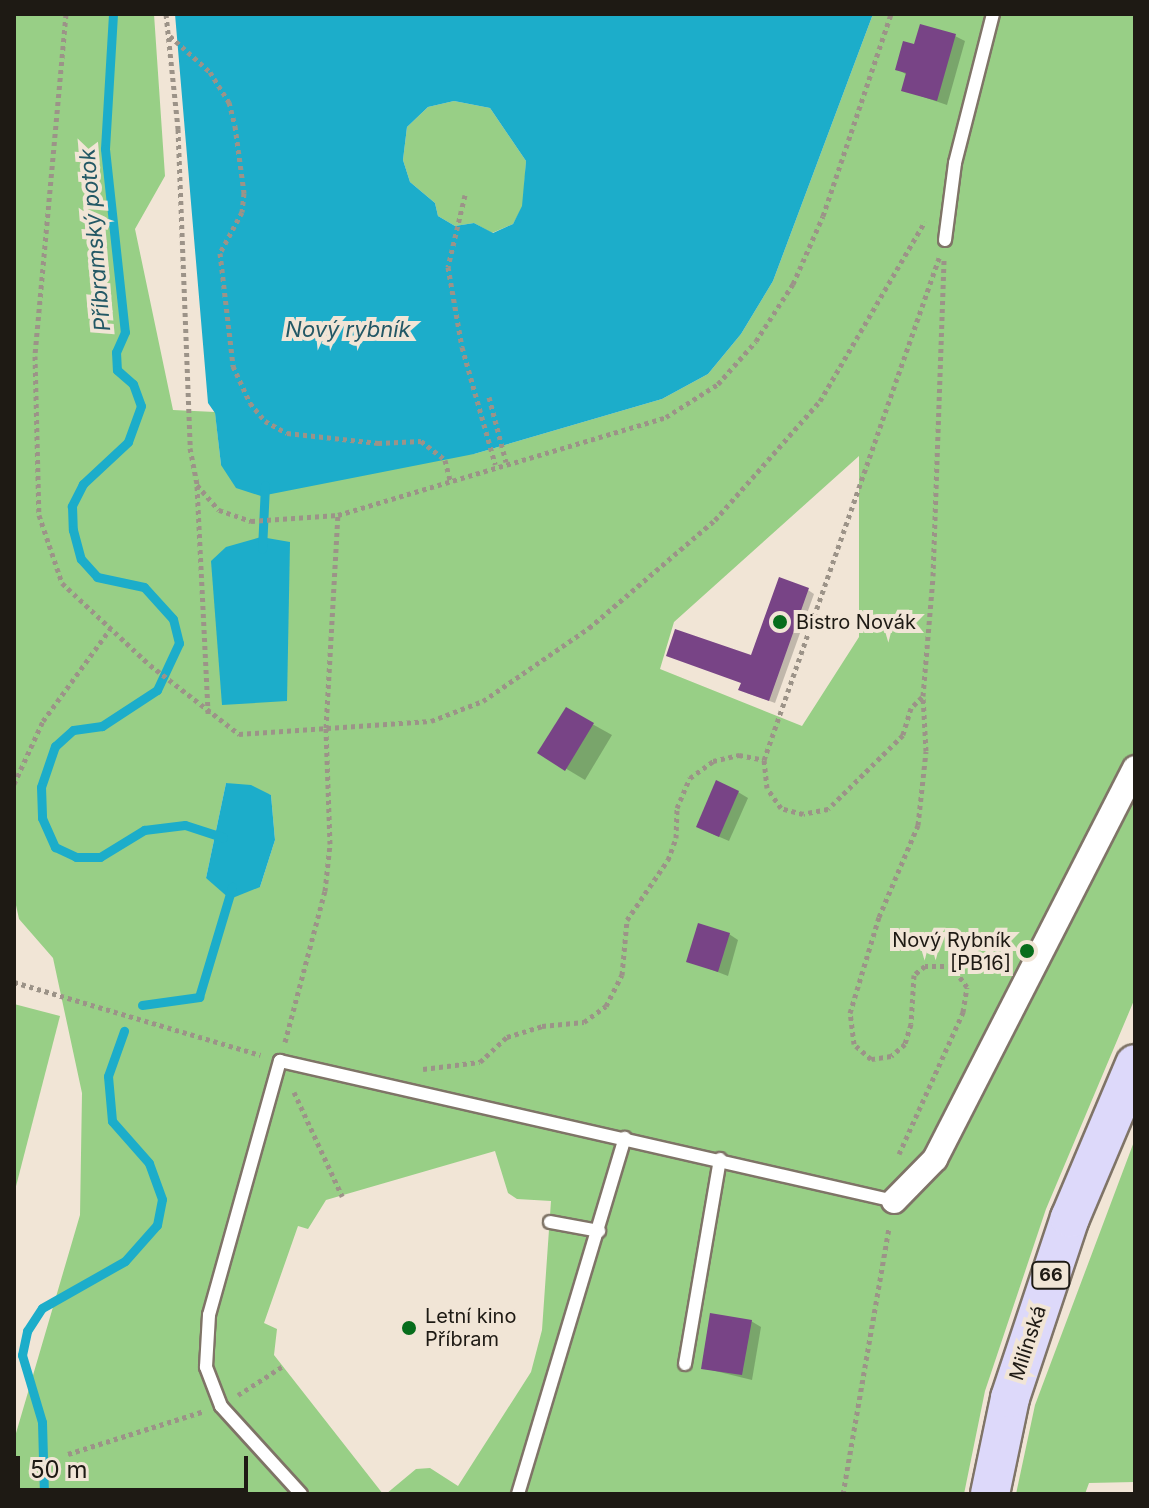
<!DOCTYPE html>
<html>
<head>
<meta charset="utf-8">
<style>
  body { margin:0 }
  #map { position:relative; width:1149px; height:1508px; overflow:hidden; background:#f1e5d6; font-family:Inter,sans-serif }
  div>[style] { position:absolute }
  [style*='--x'] { left:calc(var(--x)*1px); top:calc(var(--y)*1px); width:calc(var(--w)*1px); rotate:calc(var(--a)*1deg) }
  .green>* { inset:0; background:#98cf86 }
  .water>* { inset:0; background:#1cadca }
  .shadow>* { inset:0; background:#0003 }
  .stream>* { height:9px; margin:-4.5px; padding:0 4.5px; transform-origin:4.5px; border-radius:4.5px; background:#1cadca }
  .building>* { inset:0; background:#784486 }
  .path>* { height:5px; margin-top:-2.5px; transform-origin:0; background:repeating-linear-gradient(90deg,#9c9388 0 4px,transparent 0 8px) }
  .roads { filter:drop-shadow(2px 0 #7f7467) drop-shadow(-2px 0 #7f7467) drop-shadow(0 2px #7f7467) drop-shadow(0 -2px #7f7467) }
  .service>* { height:12px; margin:-6px; padding:0 6px; transform-origin:6px; border-radius:6px; background:#fff }
  .minor>* { height:24px; margin:-12px; padding:0 12px; transform-origin:12px; border-radius:12px; background:#fff }
  .primary>* { height:38px; margin:-19px; padding:0 19px; transform-origin:19px; border-radius:19px; background:#ddd9fa }
  .dots>* { width:22px; height:22px; translate:-50% -50%; box-sizing:border-box; border:4px solid #f1e5d6; border-radius:50% }
  span { translate:-50% -50%; white-space:nowrap; text-align:center; line-height:1.15; -webkit-text-stroke:8px #f1e5d6; paint-order:stroke }
  .shield-label span { padding:2px 6px; background:#f1e5d6; border:2px solid; border-radius:6px; -webkit-text-stroke-width:0 }
  .shield-label { font-size:18px; color:#1e1a14; font-weight:700 }
  .poi-label { font-size:20px; color:#1e1a14 }
  .left { translate:0 -50%; text-align:left }
  .right { translate:-100% -50%; text-align:right }
  .street-label { font-size:20px; color:#1e1a14 }
  .water-label { font-size:22px; color:#235865; font-style:italic }
  .frame { position:absolute; inset:0; border:16px solid #1e1a14; pointer-events:none }
  .scale { position:absolute; left:16px; top:1456px; width:232px; height:36px; box-sizing:border-box; border:4px solid #1e1a14; border-top:0; padding-left:10px; font-size:24px; line-height:28px; white-space:nowrap; color:#1e1a14; -webkit-text-stroke:6px #f1e5d6; paint-order:stroke }
</style>
</head>
<body>
<div id="map">
  <div class="green">
    <div style="clip-path:polygon(evenodd,14px 14px,154px 14px,165px 176px,135px 229px,173px 410px,215px 412px,221px 465px,474px 454px,662px 399px,708px 374px,741px 334px,773px 281px,873px 14px,1135px 14px,1135px 998px,1046px 1209px,985px 1391px,964px 1494px,386px 1494px,416px 1469px,430px 1468px,458px 1486px,531px 1372px,542px 1330px,551px 1201px,517px 1199px,508px 1193px,495px 1151px,326px 1200px,308px 1229px,298px 1226px,264px 1323px,277px 1329px,274px 1355px,383px 1494px,14px 1494px,14px 1440px,80px 1215px,82px 1093px,53px 958px,19px 919px,14px 896px,14px 14px,859px 456px,859px 637px,802px 726px,660px 669px,674px 622px,859px 456px,14px 14px,226px 783px,271px 795px,275px 840px,260px 887px,206px 878px,226px 783px)"></div>
    <div style="clip-path:polygon(454px 101px,490px 108px,526px 161px,523px 206px,513px 224px,492px 233px,474px 223px,455px 226px,438px 216px,435px 203px,410px 182px,403px 160px,407px 127px,428px 107px)"></div>
    <div style="clip-path:polygon(14px 1004px,60px 1016px,14px 1194px)"></div>
    <div style="clip-path:polygon(1135px 1139px,1135px 1482px,1089px 1483px,1085px 1494px,1016px 1494px,1035px 1405px)"></div>
  </div>
  <div class="water">
    <div style="clip-path:polygon(evenodd,175px 14px,873px 14px,773px 281px,741px 334px,708px 374px,662px 399px,474px 454px,261px 496px,236px 488px,221px 465px,215px 413px,208px 403px,175px 14px,454px 101px,490px 108px,526px 161px,522px 206px,513px 224px,493px 233px,474px 223px,455px 226px,438px 216px,435px 203px,410px 182px,403px 160px,407px 127px,428px 107px,454px 101px)"></div>
    <div style="clip-path:polygon(261px 537px,290px 542px,287px 701px,222px 705px,211px 561px,226px 547px)"></div>
    <div style="clip-path:polygon(226px 783px,251px 785px,271px 795px,275px 840px,260px 887px,230px 899px,206px 878px)"></div>
  </div>
  <div class="shadow">
    <div style="clip-path:polygon(955px 36px,965px 41px,947px 105px,903px 90px,907px 75px,897px 69px,916px 46px)"></div>
    <div style="clip-path:polygon(808px 590px,814px 594px,775px 703px,747px 693px,752px 658px)"></div>
    <div style="clip-path:polygon(567px 710px,612px 735px,585px 780px,540px 753px)"></div>
    <div style="clip-path:polygon(738px 792px,748px 798px,729px 841px,708px 832px)"></div>
    <div style="clip-path:polygon(729px 934px,738px 940px,728px 976px,689px 961px)"></div>
    <div style="clip-path:polygon(751px 1321px,761px 1327px,752px 1380px,703px 1368px)"></div>
  </div>
  <div class="stream">
    <div style="--x:113;--y:14;--w:135;--a:93.4"></div>
    <div style="--x:105;--y:149;--w:184;--a:83.8"></div>
    <div style="--x:125;--y:332;--w:22;--a:114"></div>
    <div style="--x:116;--y:352;--w:18;--a:87"></div>
    <div style="--x:117;--y:370;--w:21;--a:41"></div>
    <div style="--x:133;--y:384;--w:23;--a:70"></div>
    <div style="--x:141;--y:406;--w:38;--a:110"></div>
    <div style="--x:128;--y:442;--w:62;--a:137"></div>
    <div style="--x:83;--y:484;--w:25;--a:117"></div>
    <div style="--x:72;--y:506;--w:24;--a:88"></div>
    <div style="--x:73;--y:530;--w:30;--a:75"></div>
    <div style="--x:81;--y:559;--w:24;--a:48"></div>
    <div style="--x:97;--y:577;--w:48;--a:12"></div>
    <div style="--x:144;--y:587;--w:43;--a:47.8"></div>
    <div style="--x:173;--y:619;--w:25;--a:76"></div>
    <div style="--x:179;--y:643;--w:52;--a:115.1"></div>
    <div style="--x:157;--y:690;--w:66;--a:146.8"></div>
    <div style="--x:102;--y:726;--w:29;--a:172"></div>
    <div style="--x:73;--y:730;--w:24;--a:138"></div>
    <div style="--x:55;--y:746;--w:43;--a:108.9"></div>
    <div style="--x:41;--y:787;--w:31;--a:88"></div>
    <div style="--x:42;--y:818;--w:32;--a:66"></div>
    <div style="--x:55;--y:847;--w:23;--a:25"></div>
    <div style="--x:76;--y:857;--w:24;--a:0"></div>
    <div style="--x:100;--y:857;--w:52;--a:-31.5"></div>
    <div style="--x:144;--y:830;--w:41;--a:-7"></div>
    <div style="--x:185;--y:825;--w:40;--a:18"></div>
    <div style="--x:262;--y:549;--w:64;--a:-87.3"></div>
    <div style="--x:142;--y:1005;--w:58;--a:-8"></div>
    <div style="--x:199;--y:997;--w:115;--a:-73.3"></div>
    <div style="--x:44;--y:1494;--w:72;--a:-91.6"></div>
    <div style="--x:42;--y:1422;--w:70;--a:-106.6"></div>
    <div style="--x:22;--y:1355;--w:25;--a:-78"></div>
    <div style="--x:27;--y:1331;--w:27;--a:-57"></div>
    <div style="--x:42;--y:1308;--w:95;--a:-29.5"></div>
    <div style="--x:125;--y:1261;--w:48;--a:-48.4"></div>
    <div style="--x:157;--y:1225;--w:26;--a:-79"></div>
    <div style="--x:162;--y:1199;--w:38;--a:-110"></div>
    <div style="--x:149;--y:1163;--w:56;--a:-131.4"></div>
    <div style="--x:112;--y:1121;--w:45;--a:-95.1"></div>
    <div style="--x:108;--y:1076;--w:48;--a:-70.4"></div>
  </div>
  <div class="building">
    <div style="clip-path:polygon(920px 24px,956px 34px,937px 101px,901px 91px,906px 73px,895px 70px,903px 41px,914px 44px)"></div>
    <div style="clip-path:polygon(779px 577px,809px 588px,769px 701px,738px 690px,741px 683px,666px 656px,675px 629px,751px 655px)"></div>
    <div style="clip-path:polygon(566px 707px,594px 723px,565px 771px,537px 753px)"></div>
    <div style="clip-path:polygon(716px 780px,739px 791px,719px 837px,696px 827px)"></div>
    <div style="clip-path:polygon(698px 923px,730px 933px,718px 972px,686px 962px)"></div>
    <div style="clip-path:polygon(710px 1313px,752px 1320px,742px 1375px,701px 1369px)"></div>
  </div>
  <div class="path">
    <div style="--x:66;--y:14;--w:343;--a:95.2"></div>
    <div style="--x:35;--y:356;--w:159;--a:88.6"></div>
    <div style="--x:39;--y:515;--w:72;--a:71.3"></div>
    <div style="--x:62;--y:583;--w:120;--a:43"></div>
    <div style="--x:150;--y:665;--w:113;--a:37.8"></div>
    <div style="--x:239;--y:734;--w:192;--a:-3.9"></div>
    <div style="--x:431;--y:721;--w:56;--a:-21"></div>
    <div style="--x:483;--y:701;--w:129;--a:-34.6"></div>
    <div style="--x:589;--y:628;--w:166;--a:-40.6"></div>
    <div style="--x:715;--y:520;--w:159;--a:-48.6"></div>
    <div style="--x:820;--y:401;--w:208;--a:-59.7"></div>
    <div style="--x:166;--y:14;--w:116;--a:84"></div>
    <div style="--x:178;--y:129;--w:319;--a:87.8"></div>
    <div style="--x:190;--y:448;--w:38;--a:79"></div>
    <div style="--x:197;--y:485;--w:33;--a:49"></div>
    <div style="--x:219;--y:510;--w:34;--a:19"></div>
    <div style="--x:251;--y:521;--w:87;--a:-3.9"></div>
    <div style="--x:338;--y:515;--w:342;--a:-16.6"></div>
    <div style="--x:666;--y:417;--w:62;--a:-32.4"></div>
    <div style="--x:718;--y:384;--w:57;--a:-48.5"></div>
    <div style="--x:756;--y:341;--w:68;--a:-57"></div>
    <div style="--x:793;--y:284;--w:74;--a:-66.2"></div>
    <div style="--x:823;--y:216;--w:213;--a:-71.4"></div>
    <div style="--x:170;--y:36;--w:54;--a:42"></div>
    <div style="--x:210;--y:72;--w:36;--a:58"></div>
    <div style="--x:229;--y:102;--w:25;--a:76"></div>
    <div style="--x:235;--y:126;--w:68;--a:82.3"></div>
    <div style="--x:244;--y:193;--w:19;--a:96"></div>
    <div style="--x:242;--y:212;--w:47;--a:118.2"></div>
    <div style="--x:220;--y:253;--w:114;--a:83.4"></div>
    <div style="--x:233;--y:366;--w:41;--a:65.3"></div>
    <div style="--x:250;--y:403;--w:23;--a:50"></div>
    <div style="--x:265;--y:421;--w:25;--a:29"></div>
    <div style="--x:287;--y:433;--w:92;--a:6.3"></div>
    <div style="--x:378;--y:443;--w:43;--a:-2.7"></div>
    <div style="--x:421;--y:441;--w:31;--a:38"></div>
    <div style="--x:445;--y:460;--w:21;--a:76"></div>
    <div style="--x:465;--y:195;--w:74;--a:103.3"></div>
    <div style="--x:448;--y:267;--w:81;--a:80.1"></div>
    <div style="--x:462;--y:347;--w:122;--a:74.2"></div>
    <div style="--x:489;--y:397;--w:67;--a:75.3"></div>
    <div style="--x:197;--y:486;--w:228;--a:87.2"></div>
    <div style="--x:922;--y:697;--w:16;--a:135"></div>
    <div style="--x:911;--y:708;--w:28;--a:107"></div>
    <div style="--x:903;--y:735;--w:105;--a:135.4"></div>
    <div style="--x:828;--y:809;--w:25;--a:169"></div>
    <div style="--x:803;--y:814;--w:23;--a:-165"></div>
    <div style="--x:781;--y:808;--w:24;--a:-125"></div>
    <div style="--x:767;--y:788;--w:28;--a:-96"></div>
    <div style="--x:764;--y:760;--w:532;--a:-70.78"></div>
    <div style="--x:14;--y:784;--w:69;--a:-65.3"></div>
    <div style="--x:43;--y:721;--w:114;--a:-53.9"></div>
    <div style="--x:14;--y:982;--w:257;--a:16.5"></div>
    <div style="--x:285;--y:1042;--w:156;--a:-75.2"></div>
    <div style="--x:325;--y:891;--w:47;--a:-83.9"></div>
    <div style="--x:330;--y:844;--w:116;--a:-92"></div>
    <div style="--x:326;--y:728;--w:213;--a:-86.8"></div>
    <div style="--x:423;--y:1069;--w:57;--a:-7"></div>
    <div style="--x:480;--y:1062;--w:37;--a:-43"></div>
    <div style="--x:507;--y:1037;--w:37;--a:-17"></div>
    <div style="--x:542;--y:1026;--w:42;--a:-5.4"></div>
    <div style="--x:584;--y:1022;--w:27;--a:-36"></div>
    <div style="--x:606;--y:1006;--w:35;--a:-63"></div>
    <div style="--x:622;--y:975;--w:55;--a:-84.8"></div>
    <div style="--x:627;--y:920;--w:73;--a:-55.7"></div>
    <div style="--x:668;--y:860;--w:23;--a:-70"></div>
    <div style="--x:676;--y:838;--w:30;--a:-88"></div>
    <div style="--x:677;--y:808;--w:33;--a:-67"></div>
    <div style="--x:690;--y:778;--w:29;--a:-36"></div>
    <div style="--x:713;--y:761;--w:27;--a:-13"></div>
    <div style="--x:739;--y:755;--w:25;--a:11"></div>
    <div style="--x:294;--y:1092;--w:115;--a:65.2"></div>
    <div style="--x:899;--y:1154;--w:156;--a:-65.7"></div>
    <div style="--x:963;--y:1012;--w:25;--a:-81"></div>
    <div style="--x:967;--y:987;--w:26;--a:-126"></div>
    <div style="--x:952;--y:966;--w:27;--a:180"></div>
    <div style="--x:925;--y:966;--w:14;--a:141"></div>
    <div style="--x:914;--y:975;--w:49;--a:93.5"></div>
    <div style="--x:911;--y:1024;--w:21;--a:107"></div>
    <div style="--x:905;--y:1044;--w:18;--a:139"></div>
    <div style="--x:891;--y:1056;--w:20;--a:171"></div>
    <div style="--x:871;--y:1059;--w:23;--a:-139"></div>
    <div style="--x:854;--y:1044;--w:31;--a:-97"></div>
    <div style="--x:850;--y:1013;--w:100;--a:-73.2"></div>
    <div style="--x:879;--y:917;--w:100;--a:-67"></div>
    <div style="--x:918;--y:825;--w:74;--a:-83.8"></div>
    <div style="--x:926;--y:751;--w:55;--a:-93.1"></div>
    <div style="--x:923;--y:696;--w:120;--a:-85.2"></div>
    <div style="--x:933;--y:576;--w:319;--a:-88"></div>
    <div style="--x:238;--y:1395;--w:54;--a:-32.8"></div>
    <div style="--x:68;--y:1454;--w:143;--a:-17.5"></div>
    <div style="--x:843;--y:1494;--w:271;--a:-80.2"></div>
  </div>
  <div class="roads">
    <div class="service">
      <div style="--x:945;--y:240;--w:78;--a:-82.6"></div>
      <div style="--x:955;--y:163;--w:154;--a:-75.7"></div>
      <div style="--x:550;--y:1222;--w:50;--a:10.4"></div>
      <div style="--x:685;--y:1364;--w:208;--a:-80.3"></div>
      <div style="--x:301;--y:1494;--w:119;--a:-132.3"></div>
      <div style="--x:221;--y:1406;--w:42;--a:-111"></div>
      <div style="--x:206;--y:1367;--w:52;--a:-86.7"></div>
      <div style="--x:209;--y:1315;--w:264;--a:-74.4"></div>
      <div style="--x:280;--y:1061;--w:630;--a:12.84"></div>
      <div style="--x:518;--y:1494;--w:372;--a:-73.3"></div>
    </div>
    <div class="minor">
      <div style="--x:894;--y:1201;--w:59;--a:-45.7"></div>
      <div style="--x:935;--y:1159;--w:439;--a:-62.9"></div>
    </div>
    <div class="primary">
      <div style="--x:990;--y:1494;--w:98;--a:-78.2"></div>
      <div style="--x:1010;--y:1398;--w:190;--a:-71.6"></div>
      <div style="--x:1070;--y:1218;--w:167;--a:-67.1"></div>
    </div>
  </div>
  <div class="dots">
    <div style="left:780px;top:622px;background:#076d1c"></div>
    <div style="left:1027px;top:951px;background:#076d1c"></div>
    <div style="left:409px;top:1328px;background:#076d1c"></div>
  </div>
  <div class="shield-label">
    <span style="left:1051px;top:1275px">66</span>
  </div>
  <div class="poi-label">
    <span class="left" style="left:796px;top:622px">Bistro Novák</span>
    <span class="right" style="left:1011px;top:952px">Nový Rybník<br>[PB16]</span>
    <span class="left" style="left:425px;top:1328px">Letní kino<br>Příbram</span>
  </div>
  <div class="street-label">
    <span style="left:1028px;top:1343px;rotate:-72deg">Milínská</span>
  </div>
  <div class="water-label">
    <span style="left:95px;top:240px;rotate:-95deg">Příbramský potok</span>
    <span style="left:348px;top:330px">Nový rybník</span>
  </div>
  <div class="frame"></div>
  <div class="scale">50 m</div>
</div>
</body>
</html>
